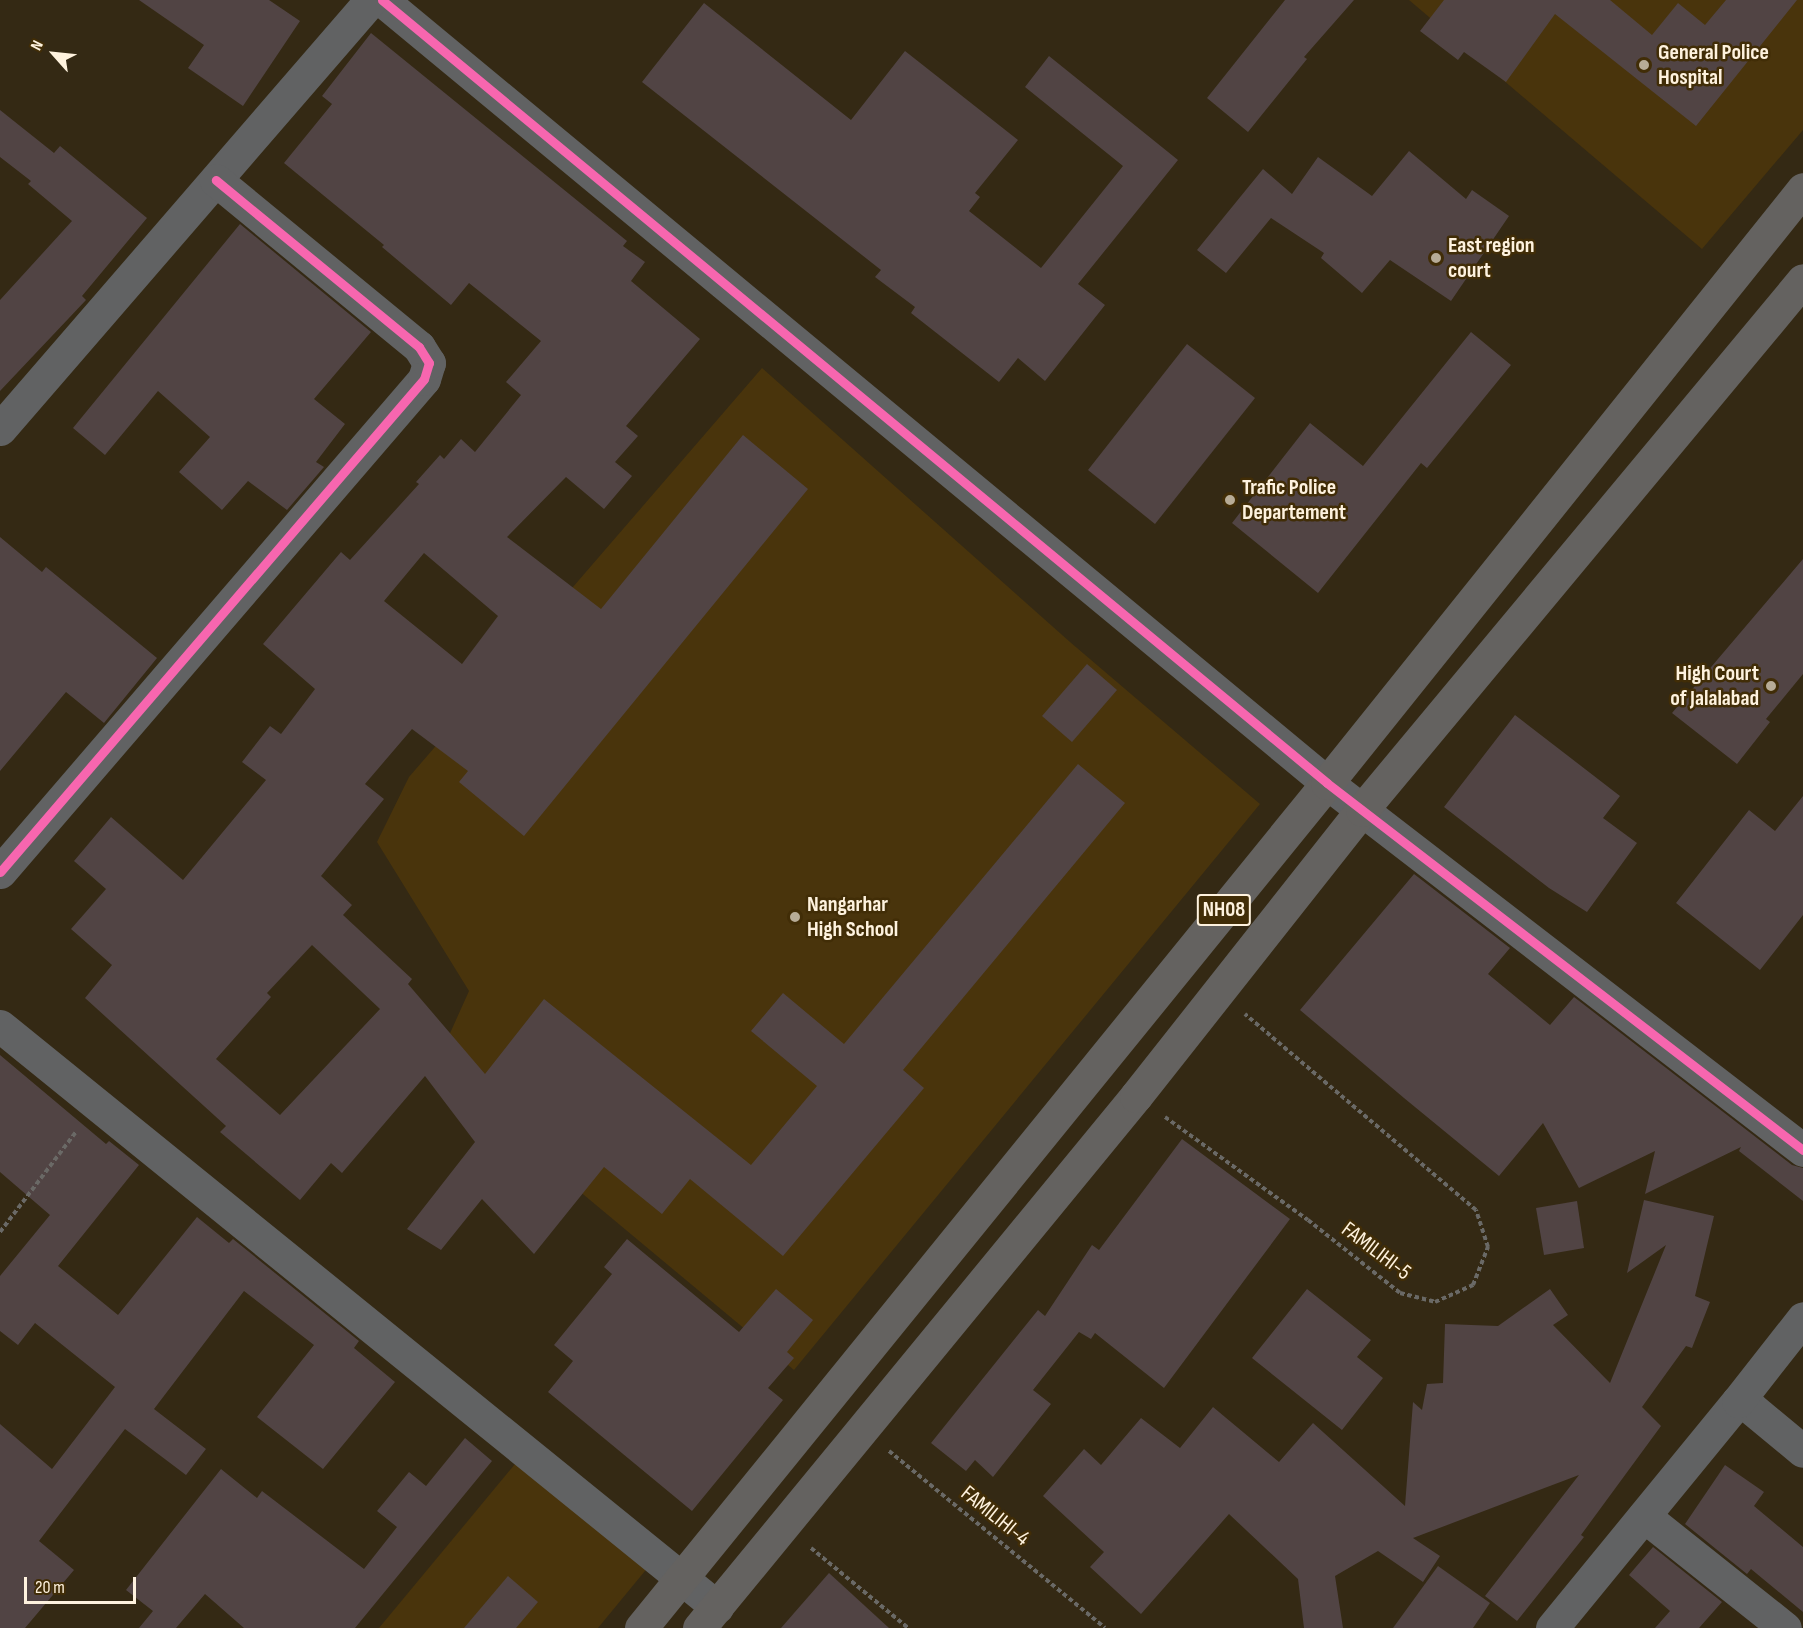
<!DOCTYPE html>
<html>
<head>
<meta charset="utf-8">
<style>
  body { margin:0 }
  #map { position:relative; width:1803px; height:1628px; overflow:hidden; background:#342914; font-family:"Sofia Sans Condensed",sans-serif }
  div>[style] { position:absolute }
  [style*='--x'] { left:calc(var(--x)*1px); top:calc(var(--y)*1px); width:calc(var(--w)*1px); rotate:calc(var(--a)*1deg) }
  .built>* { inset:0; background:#49340c }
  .building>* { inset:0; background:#514444 }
  .path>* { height:4px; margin-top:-2px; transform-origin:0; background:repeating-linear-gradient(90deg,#6a6966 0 4.5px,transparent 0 7.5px) }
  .minor>* { height:33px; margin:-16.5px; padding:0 16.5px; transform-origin:16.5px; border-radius:16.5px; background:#616263 }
  .trunk>* { height:33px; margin:-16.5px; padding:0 16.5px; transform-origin:16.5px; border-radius:16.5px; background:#646260 }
  .cycleway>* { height:9px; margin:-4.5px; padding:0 4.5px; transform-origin:4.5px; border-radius:4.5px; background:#f766af }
  .dots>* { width:16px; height:16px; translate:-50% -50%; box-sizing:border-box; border:3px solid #412d07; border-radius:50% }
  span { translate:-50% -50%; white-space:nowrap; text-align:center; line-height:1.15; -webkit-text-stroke:5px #412d07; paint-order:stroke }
  .shield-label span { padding:2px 4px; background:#412d07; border:2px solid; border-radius:4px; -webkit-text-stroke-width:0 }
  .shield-label { font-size:21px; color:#fef2de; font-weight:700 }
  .poi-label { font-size:22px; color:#fef2de; font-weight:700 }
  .left { translate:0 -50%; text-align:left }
  .right { translate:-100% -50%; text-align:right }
  .street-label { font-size:22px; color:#fef2de }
  .north { position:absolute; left:24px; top:24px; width:60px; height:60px; -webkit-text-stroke:4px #412d07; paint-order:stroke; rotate:297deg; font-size:16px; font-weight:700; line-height:24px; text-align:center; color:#fef2de }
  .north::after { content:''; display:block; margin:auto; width:21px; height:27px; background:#fef2de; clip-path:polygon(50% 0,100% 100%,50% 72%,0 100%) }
  .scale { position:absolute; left:24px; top:1577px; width:112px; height:27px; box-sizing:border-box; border:3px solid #fef2de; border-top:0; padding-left:8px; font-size:18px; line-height:21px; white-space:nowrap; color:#fef2de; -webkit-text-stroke:4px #412d07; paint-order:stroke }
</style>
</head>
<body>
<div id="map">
  <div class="built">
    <div style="clip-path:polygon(1409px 0,1803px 0,1803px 130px,1702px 249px)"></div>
    <div style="clip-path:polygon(762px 368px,1070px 642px,1260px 804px,794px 1370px,524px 1145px,442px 1051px,469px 991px,377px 842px,409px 777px)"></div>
    <div style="clip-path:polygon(525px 1452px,654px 1560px,598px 1628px,379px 1628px)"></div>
  </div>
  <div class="building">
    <div style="clip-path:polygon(139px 0,269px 0,300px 21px,243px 106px,188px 68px,204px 45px)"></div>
    <div style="clip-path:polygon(1285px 0,1354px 0,1304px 57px,1307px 59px,1248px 132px,1207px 98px)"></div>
    <div style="clip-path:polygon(1444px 0,1610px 0,1652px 35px,1678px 3px,1705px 25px,1726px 0,1797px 0,1696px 126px,1555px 14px,1506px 82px,1464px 52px,1458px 60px,1420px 31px)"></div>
    <div style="clip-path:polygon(704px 3px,851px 120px,905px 51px,1018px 140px,975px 193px,980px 197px,969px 211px,1041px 268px,1123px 166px,1025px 87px,1049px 56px,1178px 160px,1078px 284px,1105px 305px,1045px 381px,1018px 358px,999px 382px,911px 313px,915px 307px,875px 277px,881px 270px,642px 82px)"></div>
    <div style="clip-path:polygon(evenodd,371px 33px,627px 241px,623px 246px,645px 262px,631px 281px,700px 339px,626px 426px,638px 436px,615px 462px,632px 476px,604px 509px,566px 477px,507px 537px,601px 609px,743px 435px,808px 489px,524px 836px,459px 782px,468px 771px,412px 729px,365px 784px,384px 799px,321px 876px,352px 905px,343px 915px,412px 979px,408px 984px,485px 1074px,544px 999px,751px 1165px,817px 1086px,751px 1031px,783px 993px,844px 1044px,1078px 764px,1125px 803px,903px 1070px,924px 1088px,783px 1256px,690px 1179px,662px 1214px,604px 1167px,534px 1254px,482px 1199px,441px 1250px,407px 1229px,475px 1142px,425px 1076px,342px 1173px,331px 1163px,300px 1200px,220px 1132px,226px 1126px,85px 998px,112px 965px,71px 929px,106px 889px,74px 861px,111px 817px,183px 880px,266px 780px,242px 762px,270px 726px,281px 734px,315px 689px,263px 644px,341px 552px,350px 560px,419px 484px,416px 482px,440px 455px,444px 459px,461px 439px,475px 452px,521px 395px,506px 382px,541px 341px,469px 283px,451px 305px,382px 247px,384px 245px,284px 163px,332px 104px,322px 96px,371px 33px,424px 553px,498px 616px,462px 664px,384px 601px,424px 553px,371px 33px,312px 945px,380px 1009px,280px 1115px,216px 1059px,271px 997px,267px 993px,312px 945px)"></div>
    <div style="clip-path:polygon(0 110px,54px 153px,60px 146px,147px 218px,82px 296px,86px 300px,0 391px,0 300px,72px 221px,28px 184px,31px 181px,0 157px)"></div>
    <div style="clip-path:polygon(1409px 151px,1466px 199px,1472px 190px,1509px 216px,1451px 301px,1390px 260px,1362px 293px,1321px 258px,1324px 253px,1271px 218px,1226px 273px,1197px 250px,1263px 169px,1292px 194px,1318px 157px,1372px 196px)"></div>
    <div style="clip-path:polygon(240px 224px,371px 332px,314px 399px,345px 424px,316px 462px,324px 467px,287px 510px,248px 481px,222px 510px,179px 472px,210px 437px,158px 391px,105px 455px,73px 428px)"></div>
    <div style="clip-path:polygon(1471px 332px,1511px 365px,1427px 468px,1421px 463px,1318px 593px,1232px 523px,1310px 423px,1363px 466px)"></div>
    <div style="clip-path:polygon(1187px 344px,1255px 398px,1155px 524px,1088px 470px)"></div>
    <div style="clip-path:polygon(0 537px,42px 572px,46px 567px,157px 658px,104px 723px,66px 692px,0 771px)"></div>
    <div style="clip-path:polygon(1803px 559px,1803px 674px,1766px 719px,1770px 722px,1737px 764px,1672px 713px)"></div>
    <div style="clip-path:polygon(1087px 664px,1117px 690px,1072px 742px,1042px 716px)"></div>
    <div style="clip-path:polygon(1515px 715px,1620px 796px,1603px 818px,1637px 843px,1587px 912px,1549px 888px,1444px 807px)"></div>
    <div style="clip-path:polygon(1803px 796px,1803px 915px,1760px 970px,1676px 903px,1749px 810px,1775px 831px)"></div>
    <div style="clip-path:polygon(1414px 874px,1510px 948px,1488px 974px,1550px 1025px,1574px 997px,1792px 1165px,1803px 1168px,1803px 1201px,1739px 1151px,1741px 1147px,1645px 1194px,1655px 1151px,1579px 1188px,1543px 1123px,1499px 1176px,1404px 1098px,1300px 1010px)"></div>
    <div style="clip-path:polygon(0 1055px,106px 1144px,109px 1141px,139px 1165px,58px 1266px,118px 1315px,197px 1217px,229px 1243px,233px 1239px,359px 1341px,354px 1348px,395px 1382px,323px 1469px,257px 1417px,314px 1345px,244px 1291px,154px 1409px,206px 1449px,186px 1475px,125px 1429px,39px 1541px,74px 1570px,25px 1628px,0 1628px,0 1424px,52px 1469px,115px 1387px,35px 1323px,18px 1345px,0 1331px,0 1276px,50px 1215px,0 1172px)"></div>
    <div style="clip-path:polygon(1182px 1139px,1290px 1219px,1164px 1388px,1095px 1333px,1091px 1339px,1079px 1332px,1033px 1390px,1051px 1404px,993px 1477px,975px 1460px,966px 1471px,931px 1443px,1038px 1310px,1045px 1316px,1092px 1245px,1099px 1250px)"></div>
    <div style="clip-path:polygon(1644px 1200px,1714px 1216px,1695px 1296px,1710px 1302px,1692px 1348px,1686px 1346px,1642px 1407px,1661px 1426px,1581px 1535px,1584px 1537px,1517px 1621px,1485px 1596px,1579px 1475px,1413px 1538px,1440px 1556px,1423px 1582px,1378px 1551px,1335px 1576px,1343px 1628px,1304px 1628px,1298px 1579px,1229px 1514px,1141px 1614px,1090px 1567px,1104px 1552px,1043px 1496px,1084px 1449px,1101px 1465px,1141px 1418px,1180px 1448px,1213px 1407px,1279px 1462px,1313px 1423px,1405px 1506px,1413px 1402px,1422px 1410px,1427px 1384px,1443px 1383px,1445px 1324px,1498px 1326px,1550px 1289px,1568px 1315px,1553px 1325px,1610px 1383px,1666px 1245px,1627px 1273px)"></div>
    <div style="clip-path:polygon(1577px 1201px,1584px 1248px,1544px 1255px,1536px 1208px)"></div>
    <div style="clip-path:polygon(627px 1239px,739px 1332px,776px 1289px,813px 1320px,787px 1352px,794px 1358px,768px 1388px,783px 1400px,692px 1511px,548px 1392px,573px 1361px,554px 1345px,612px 1274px,604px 1267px)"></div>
    <div style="clip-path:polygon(1307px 1289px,1371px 1340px,1357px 1357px,1383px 1378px,1342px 1430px,1252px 1358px)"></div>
    <div style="clip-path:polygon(465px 1438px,492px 1461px,355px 1628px,244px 1628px,205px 1594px,176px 1628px,139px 1628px,153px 1611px,126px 1590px,221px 1469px,257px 1498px,262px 1491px,364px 1569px,397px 1527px,377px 1511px,409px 1472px,426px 1486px)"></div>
    <div style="clip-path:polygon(1725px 1465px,1764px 1492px,1754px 1506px,1803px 1547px,1803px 1612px,1751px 1569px,1747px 1574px,1685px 1524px)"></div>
    <div style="clip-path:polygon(1653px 1547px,1722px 1602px,1699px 1628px,1655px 1628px,1670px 1611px,1629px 1575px)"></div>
    <div style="clip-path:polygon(1438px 1566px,1490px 1603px,1473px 1628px,1393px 1628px)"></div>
    <div style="clip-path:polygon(829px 1573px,889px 1628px,781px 1628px)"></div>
    <div style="clip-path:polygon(508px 1576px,538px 1602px,516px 1628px,464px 1628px)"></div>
  </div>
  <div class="path">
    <div style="--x:1165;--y:1117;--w:176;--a:35.8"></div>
    <div style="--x:1308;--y:1220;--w:117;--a:38.4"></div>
    <div style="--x:1400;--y:1293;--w:36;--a:14"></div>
    <div style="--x:1435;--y:1302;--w:42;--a:-24.1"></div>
    <div style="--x:1473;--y:1285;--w:41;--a:-68.5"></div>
    <div style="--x:1488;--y:1247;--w:39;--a:-108"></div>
    <div style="--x:1476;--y:1210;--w:303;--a:-139.7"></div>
    <div style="--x:0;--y:1232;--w:126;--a:-52.8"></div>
    <div style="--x:889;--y:1451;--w:279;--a:39.3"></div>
    <div style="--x:811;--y:1548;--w:126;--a:39.5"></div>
  </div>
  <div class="minor">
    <div style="--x:382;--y:0;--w:1227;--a:39.64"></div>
    <div style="--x:1327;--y:783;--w:601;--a:37.63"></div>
    <div style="--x:0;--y:429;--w:567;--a:-49.15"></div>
    <div style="--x:0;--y:872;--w:650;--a:-49.3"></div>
    <div style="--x:424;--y:379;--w:17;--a:-73"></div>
    <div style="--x:429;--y:363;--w:19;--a:-122"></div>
    <div style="--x:419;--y:347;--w:263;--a:-140.6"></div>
    <div style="--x:0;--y:1026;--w:923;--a:39.02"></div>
    <div style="--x:1738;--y:1401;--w:15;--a:28"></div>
    <div style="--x:1751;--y:1408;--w:67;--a:39.6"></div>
    <div style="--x:1644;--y:1516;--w:180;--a:38.5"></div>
    <div style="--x:1552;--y:1628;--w:293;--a:-50.7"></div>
    <div style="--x:1738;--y:1401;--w:105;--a:-51.9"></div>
  </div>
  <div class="trunk">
    <div style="--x:641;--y:1628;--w:1088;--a:-50.93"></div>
    <div style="--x:1327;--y:783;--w:761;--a:-51.29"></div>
    <div style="--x:699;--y:1628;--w:688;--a:-50.6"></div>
    <div style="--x:1136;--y:1096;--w:365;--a:-51.7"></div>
    <div style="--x:1362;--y:810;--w:689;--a:-50.24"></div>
  </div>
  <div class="cycleway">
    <div style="--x:382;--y:0;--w:1227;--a:39.64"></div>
    <div style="--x:1327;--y:783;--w:601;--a:37.63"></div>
    <div style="--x:0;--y:872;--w:650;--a:-49.3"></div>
    <div style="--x:424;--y:379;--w:17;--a:-73"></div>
    <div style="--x:429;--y:363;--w:19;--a:-122"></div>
    <div style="--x:419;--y:347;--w:263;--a:-140.6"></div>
  </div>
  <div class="dots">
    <div style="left:1644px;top:65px;background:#b7ac97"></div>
    <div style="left:1436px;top:258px;background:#b7ac97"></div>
    <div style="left:1230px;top:500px;background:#b7ac97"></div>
    <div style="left:1771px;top:686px;background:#b7ac97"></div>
    <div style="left:795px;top:917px;background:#b7ac97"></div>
  </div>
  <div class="shield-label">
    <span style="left:1224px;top:910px">NH08</span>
  </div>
  <div class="poi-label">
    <span class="left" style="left:1658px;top:65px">General Police<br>Hospital</span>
    <span class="left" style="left:1448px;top:258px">East region<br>court</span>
    <span class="left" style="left:1242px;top:500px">Trafic Police<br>Departement</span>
    <span class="right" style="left:1759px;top:686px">High Court<br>of Jalalabad</span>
    <span class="left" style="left:807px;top:917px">Nangarhar<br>High School</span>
  </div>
  <div class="street-label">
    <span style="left:1376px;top:1251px;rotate:37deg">FAMILIHI-5</span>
    <span style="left:995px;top:1516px;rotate:39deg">FAMILIHI-4</span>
  </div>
  <div class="north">N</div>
  <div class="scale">20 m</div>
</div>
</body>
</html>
